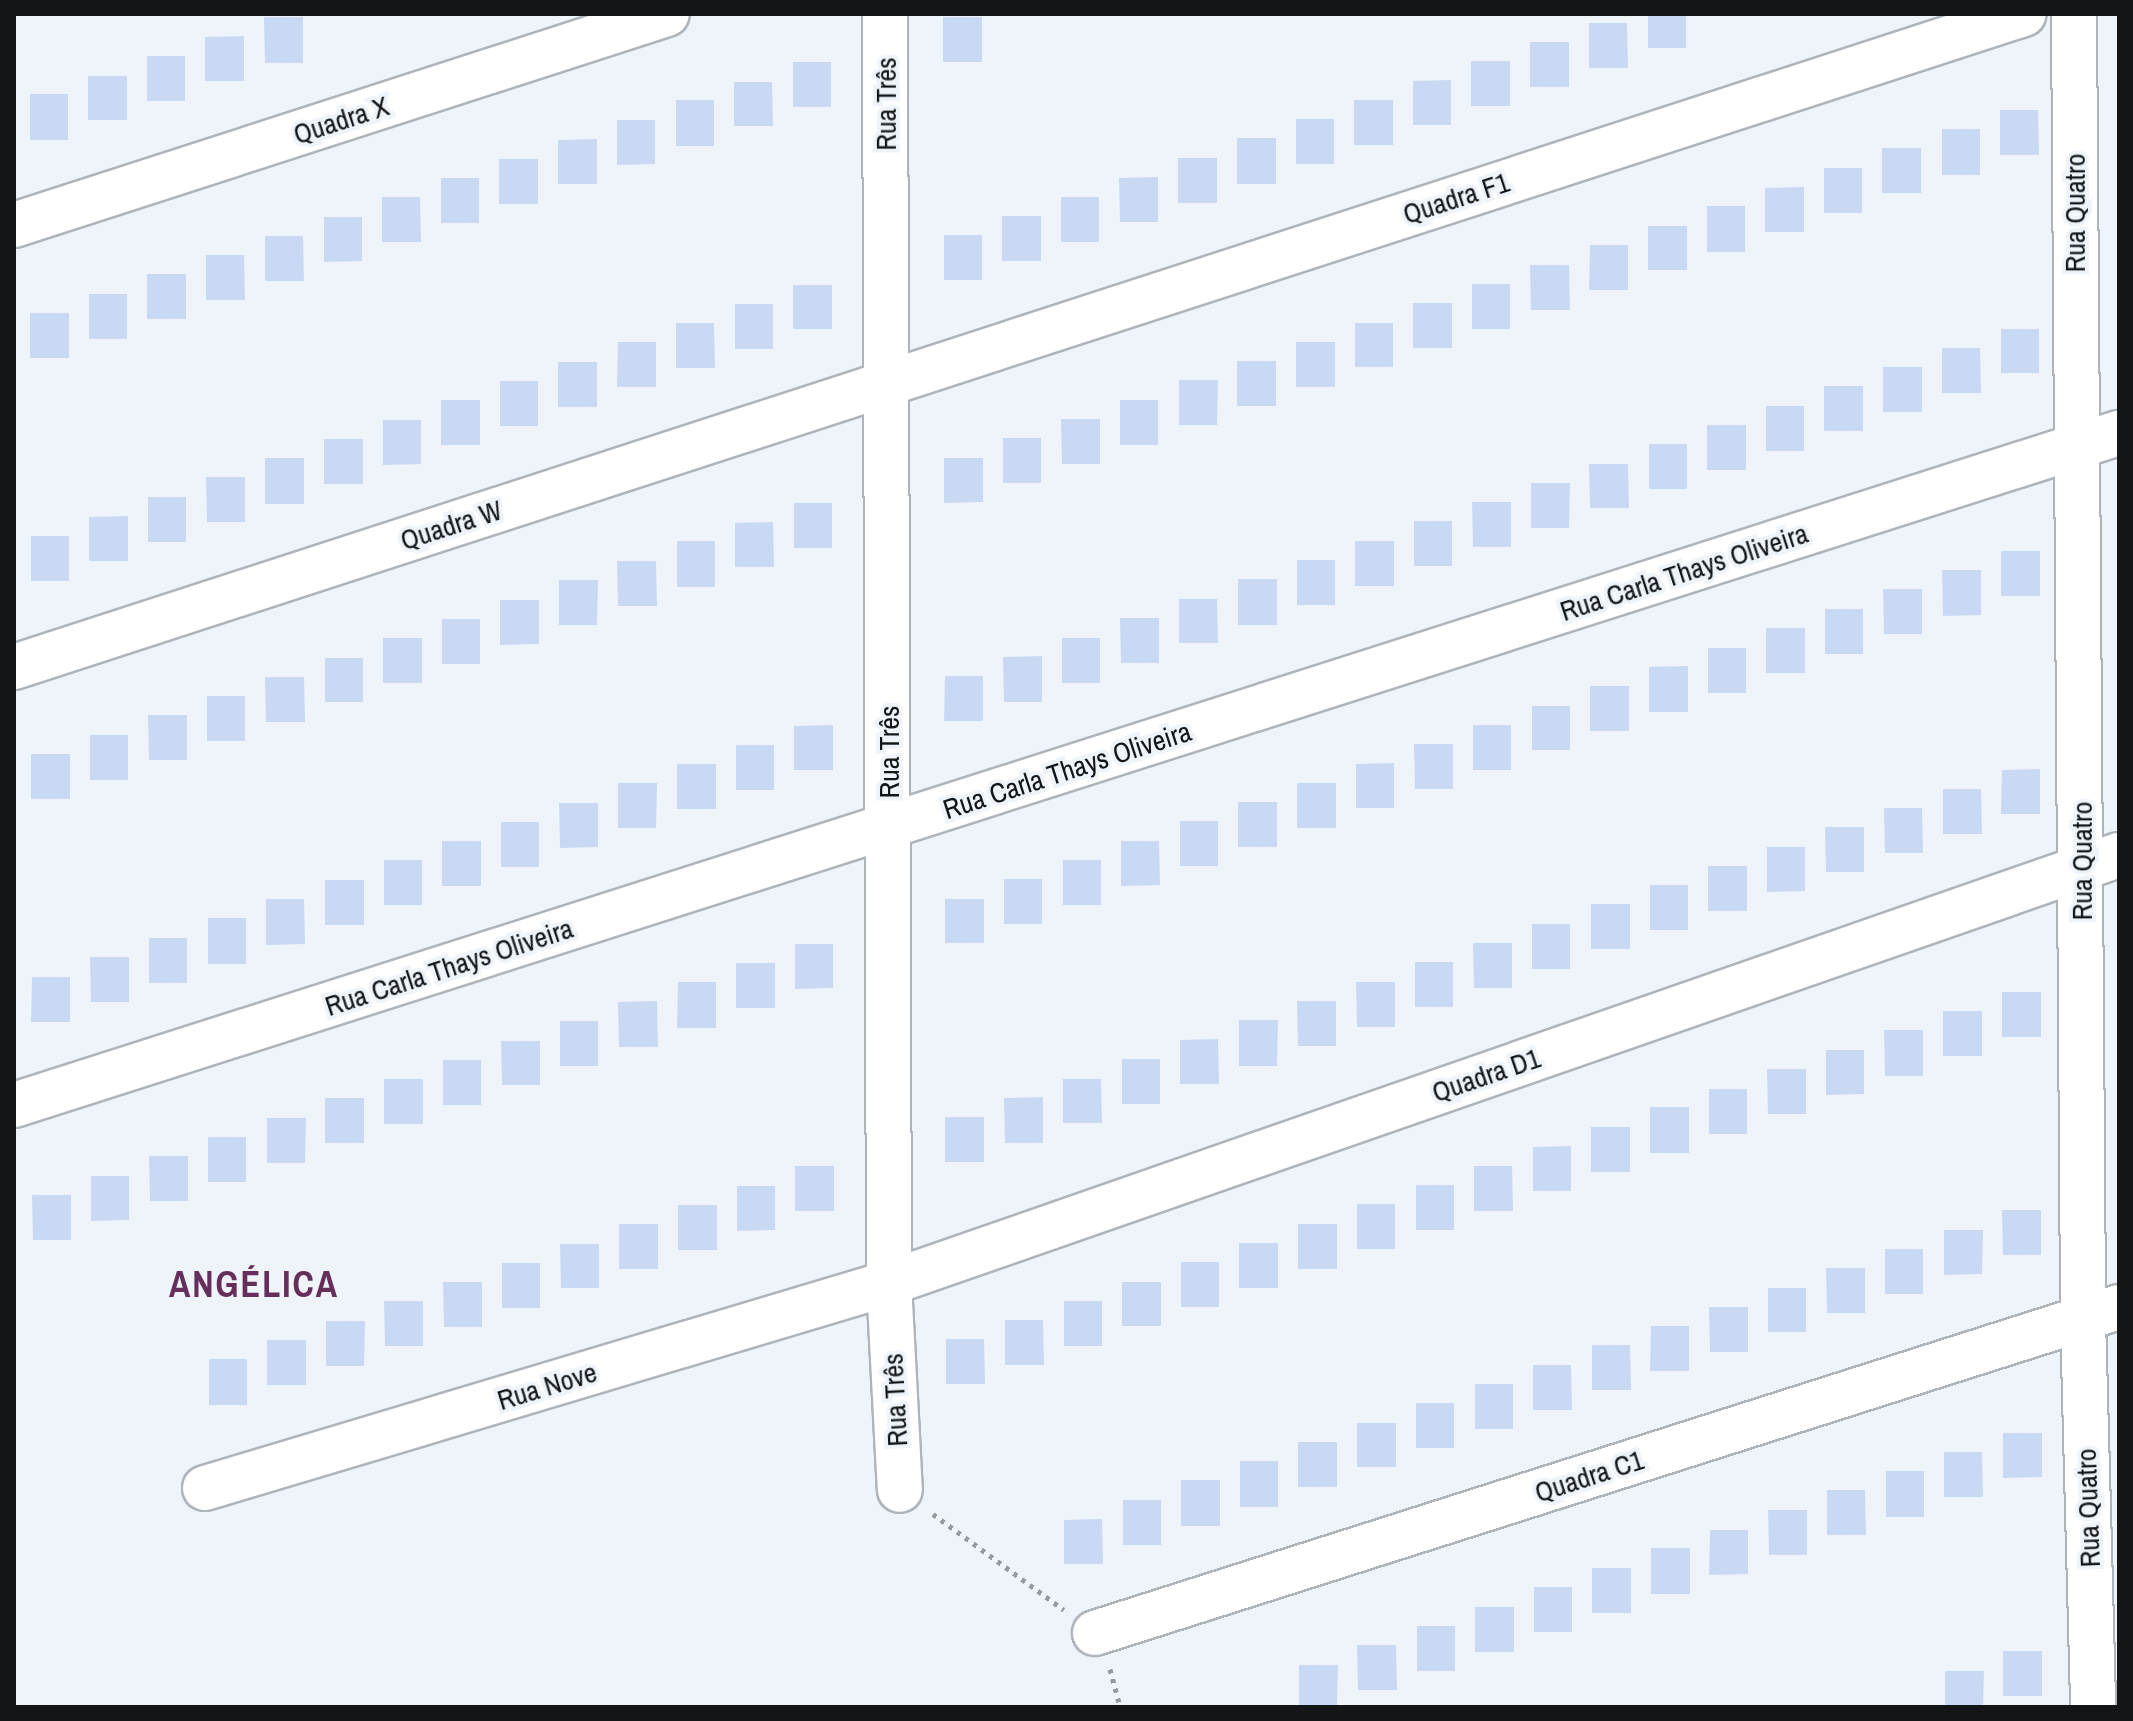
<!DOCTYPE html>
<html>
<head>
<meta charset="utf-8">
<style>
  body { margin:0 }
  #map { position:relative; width:2133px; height:1721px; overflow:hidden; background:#eff4fb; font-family:"Archivo Narrow",sans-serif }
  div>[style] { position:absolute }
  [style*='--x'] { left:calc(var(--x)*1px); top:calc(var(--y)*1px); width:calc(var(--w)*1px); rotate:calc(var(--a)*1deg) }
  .building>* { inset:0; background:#c9d9f4 }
  .path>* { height:5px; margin-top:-2.5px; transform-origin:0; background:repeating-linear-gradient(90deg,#969a9f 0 4px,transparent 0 10px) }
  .roads { filter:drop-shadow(2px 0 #afb4bb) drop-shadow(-2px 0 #afb4bb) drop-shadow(0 2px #afb4bb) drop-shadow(0 -2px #afb4bb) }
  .minor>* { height:44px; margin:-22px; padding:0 22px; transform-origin:22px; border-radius:22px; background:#fff }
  span { translate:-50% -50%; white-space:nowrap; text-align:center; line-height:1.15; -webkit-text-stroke:8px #eff4fb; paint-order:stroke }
  .street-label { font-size:28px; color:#131517 }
  .district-label { font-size:36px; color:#662e5a; font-weight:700; letter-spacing:2px }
  .frame { position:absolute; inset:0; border:16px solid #131517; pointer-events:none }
</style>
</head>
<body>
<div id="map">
  <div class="building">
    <div style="clip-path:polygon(1648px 14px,1686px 14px,1686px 48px,1648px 48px)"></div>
    <div style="clip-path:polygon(264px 17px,303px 17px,303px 63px,265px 63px)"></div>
    <div style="clip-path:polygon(943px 17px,982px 17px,982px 62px,943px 62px)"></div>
    <div style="clip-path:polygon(1589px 23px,1627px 23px,1628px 68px,1589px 68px)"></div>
    <div style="clip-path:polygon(244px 36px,244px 81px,205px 81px,205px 37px)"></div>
    <div style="clip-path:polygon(1530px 42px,1569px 42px,1569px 87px,1530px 87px)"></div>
    <div style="clip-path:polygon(147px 56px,185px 56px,185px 101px,147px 101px)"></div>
    <div style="clip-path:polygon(1471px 61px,1510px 61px,1510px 106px,1471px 106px)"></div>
    <div style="clip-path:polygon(793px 62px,831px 62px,831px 107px,793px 107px)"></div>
    <div style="clip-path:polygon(88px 76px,127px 76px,127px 120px,88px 120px)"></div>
    <div style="clip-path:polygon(1451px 80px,1451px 125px,1413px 125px,1413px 81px)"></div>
    <div style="clip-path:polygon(734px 82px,772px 82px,773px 126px,734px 126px)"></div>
    <div style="clip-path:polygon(30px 94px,68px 94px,68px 140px,30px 140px)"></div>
    <div style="clip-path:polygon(676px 100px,714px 100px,714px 146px,676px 146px)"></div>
    <div style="clip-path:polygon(1354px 100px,1393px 100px,1393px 145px,1354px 145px)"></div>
    <div style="clip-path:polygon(2000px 110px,2038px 110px,2039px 155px,2000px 155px)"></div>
    <div style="clip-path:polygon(1296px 119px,1334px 119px,1334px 164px,1296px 164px)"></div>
    <div style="clip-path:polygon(617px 120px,655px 120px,655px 164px,617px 165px)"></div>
    <div style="clip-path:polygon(1942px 129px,1980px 129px,1980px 175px,1942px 175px)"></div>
    <div style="clip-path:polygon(1237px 138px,1276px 138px,1276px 184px,1237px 184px)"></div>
    <div style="clip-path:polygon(597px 139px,597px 184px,558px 184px,558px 140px)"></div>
    <div style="clip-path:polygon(1882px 148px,1921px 148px,1921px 193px,1882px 193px)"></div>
    <div style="clip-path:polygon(1178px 158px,1217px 158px,1217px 203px,1178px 203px)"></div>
    <div style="clip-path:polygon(499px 159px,538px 159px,538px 204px,499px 204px)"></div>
    <div style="clip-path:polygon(1824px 168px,1862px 168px,1862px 213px,1824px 213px)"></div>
    <div style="clip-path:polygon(1158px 177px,1158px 222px,1120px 222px,1119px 178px)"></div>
    <div style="clip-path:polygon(441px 178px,479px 178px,479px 223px,441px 223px)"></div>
    <div style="clip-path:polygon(1804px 187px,1804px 232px,1765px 232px,1765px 188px)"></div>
    <div style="clip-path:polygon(382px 197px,420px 197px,421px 242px,382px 242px)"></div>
    <div style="clip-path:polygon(1061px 197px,1099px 197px,1099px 242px,1061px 242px)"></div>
    <div style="clip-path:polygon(1707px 206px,1745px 206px,1745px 252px,1707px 252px)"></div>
    <div style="clip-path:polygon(1002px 216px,1041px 216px,1041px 261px,1002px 261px)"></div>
    <div style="clip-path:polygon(324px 217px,362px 217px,362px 261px,324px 262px)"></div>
    <div style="clip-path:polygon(1648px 226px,1687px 226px,1687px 270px,1648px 270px)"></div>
    <div style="clip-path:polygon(944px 235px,982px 235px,982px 280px,944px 280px)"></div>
    <div style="clip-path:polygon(265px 236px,303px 236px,304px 281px,265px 281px)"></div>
    <div style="clip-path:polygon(1590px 245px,1628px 245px,1628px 290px,1589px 290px)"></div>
    <div style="clip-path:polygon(206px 255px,244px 255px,245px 300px,206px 300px)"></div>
    <div style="clip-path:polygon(1530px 265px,1569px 265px,1570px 310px,1531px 310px)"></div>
    <div style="clip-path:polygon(147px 274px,186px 274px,186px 319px,147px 319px)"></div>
    <div style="clip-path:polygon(1472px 284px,1510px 284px,1510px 329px,1472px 329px)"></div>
    <div style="clip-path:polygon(793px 285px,832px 285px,832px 329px,793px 329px)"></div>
    <div style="clip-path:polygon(89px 294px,127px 294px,127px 339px,89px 339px)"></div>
    <div style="clip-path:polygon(1413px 303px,1452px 303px,1452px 348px,1413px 348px)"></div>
    <div style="clip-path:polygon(735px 304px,773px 304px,773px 349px,735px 349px)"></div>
    <div style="clip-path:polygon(30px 313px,69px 313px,69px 358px,30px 358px)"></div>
    <div style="clip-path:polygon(676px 323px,714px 323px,715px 368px,676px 368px)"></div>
    <div style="clip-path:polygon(1355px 323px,1393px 323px,1393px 367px,1355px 367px)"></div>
    <div style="clip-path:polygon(2001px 329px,2039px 329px,2039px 373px,2001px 373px)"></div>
    <div style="clip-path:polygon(618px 342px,656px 342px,656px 387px,617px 387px)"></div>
    <div style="clip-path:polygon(1296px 342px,1335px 342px,1335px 387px,1296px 387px)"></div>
    <div style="clip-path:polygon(1942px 348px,1980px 348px,1981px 393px,1942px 393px)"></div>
    <div style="clip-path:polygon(1237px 361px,1276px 361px,1276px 406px,1237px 406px)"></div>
    <div style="clip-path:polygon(558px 362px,597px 362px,597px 407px,558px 407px)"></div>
    <div style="clip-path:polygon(1883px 367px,1922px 367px,1922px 412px,1883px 412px)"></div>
    <div style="clip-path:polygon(1179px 380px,1218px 380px,1217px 425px,1179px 425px)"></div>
    <div style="clip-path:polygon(500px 381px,538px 381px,538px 426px,500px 426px)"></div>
    <div style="clip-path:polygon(1824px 386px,1863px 386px,1863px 431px,1824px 431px)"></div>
    <div style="clip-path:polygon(441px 400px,480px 400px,480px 445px,441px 445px)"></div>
    <div style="clip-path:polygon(1120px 400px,1158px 400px,1158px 445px,1120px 445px)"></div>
    <div style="clip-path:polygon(1766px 406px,1804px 406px,1804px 451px,1766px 451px)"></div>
    <div style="clip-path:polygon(1061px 419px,1100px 419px,1100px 464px,1062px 464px)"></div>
    <div style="clip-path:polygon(383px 420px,421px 420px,421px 464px,383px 465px)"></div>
    <div style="clip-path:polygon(1707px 425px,1746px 425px,1746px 470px,1707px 470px)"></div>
    <div style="clip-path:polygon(1003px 438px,1041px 438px,1041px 483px,1003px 483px)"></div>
    <div style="clip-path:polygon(324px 439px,363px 439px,363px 484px,324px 484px)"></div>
    <div style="clip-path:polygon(1649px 444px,1687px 444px,1687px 489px,1649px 489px)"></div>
    <div style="clip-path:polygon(265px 458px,304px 458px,304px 504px,265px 504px)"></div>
    <div style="clip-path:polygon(944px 458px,983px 458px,983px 502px,944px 503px)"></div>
    <div style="clip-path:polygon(1589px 464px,1628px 464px,1629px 508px,1590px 508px)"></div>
    <div style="clip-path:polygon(206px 477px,245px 477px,245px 522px,207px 522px)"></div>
    <div style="clip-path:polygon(1531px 483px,1570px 483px,1569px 528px,1531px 528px)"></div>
    <div style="clip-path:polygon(148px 497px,186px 497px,186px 542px,148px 542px)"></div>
    <div style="clip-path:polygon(1472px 502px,1511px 502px,1511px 547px,1473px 547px)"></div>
    <div style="clip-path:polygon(794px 503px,832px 503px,832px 548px,794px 548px)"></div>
    <div style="clip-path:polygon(128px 516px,128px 561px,89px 561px,89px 517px)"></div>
    <div style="clip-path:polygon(1414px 521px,1452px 521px,1452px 566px,1414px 566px)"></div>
    <div style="clip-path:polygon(773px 522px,774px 567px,735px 567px,735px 523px)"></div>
    <div style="clip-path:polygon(31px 536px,69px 536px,69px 581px,31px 581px)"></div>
    <div style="clip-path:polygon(677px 541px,715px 541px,715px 587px,677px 587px)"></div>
    <div style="clip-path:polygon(1355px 541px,1394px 541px,1394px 586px,1355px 586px)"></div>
    <div style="clip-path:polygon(2001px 551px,2040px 551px,2040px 596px,2001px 596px)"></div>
    <div style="clip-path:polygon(1297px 560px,1335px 560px,1335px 605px,1297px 605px)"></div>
    <div style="clip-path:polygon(617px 561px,656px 561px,657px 606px,618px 606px)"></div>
    <div style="clip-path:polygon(1942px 570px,1981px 570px,1981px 615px,1943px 616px)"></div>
    <div style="clip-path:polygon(1238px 579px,1277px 579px,1277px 625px,1238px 625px)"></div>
    <div style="clip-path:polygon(559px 580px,598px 580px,597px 625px,559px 625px)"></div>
    <div style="clip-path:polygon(1883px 589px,1922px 589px,1922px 634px,1884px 634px)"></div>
    <div style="clip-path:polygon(1179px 599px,1217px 599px,1218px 643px,1179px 643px)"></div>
    <div style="clip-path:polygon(500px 600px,539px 600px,539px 644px,500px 645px)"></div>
    <div style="clip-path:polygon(1825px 609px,1863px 609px,1863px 654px,1825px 654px)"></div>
    <div style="clip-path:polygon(1120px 618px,1159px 618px,1159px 663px,1121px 663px)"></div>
    <div style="clip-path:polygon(442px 619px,480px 619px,480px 664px,442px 664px)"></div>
    <div style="clip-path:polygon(1766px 628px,1805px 628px,1805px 673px,1766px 673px)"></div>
    <div style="clip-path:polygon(383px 638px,422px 638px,422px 683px,383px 683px)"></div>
    <div style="clip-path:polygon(1062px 638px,1100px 638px,1100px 683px,1062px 683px)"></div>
    <div style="clip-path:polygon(1708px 648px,1746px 648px,1746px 693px,1708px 693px)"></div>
    <div style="clip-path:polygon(1042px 656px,1042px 702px,1004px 702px,1003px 657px)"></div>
    <div style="clip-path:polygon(325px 658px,363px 658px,363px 702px,325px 702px)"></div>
    <div style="clip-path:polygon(1688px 666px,1688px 712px,1649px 712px,1649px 667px)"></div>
    <div style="clip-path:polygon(945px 676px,983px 676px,983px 721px,944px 721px)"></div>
    <div style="clip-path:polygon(265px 677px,304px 677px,305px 722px,266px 722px)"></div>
    <div style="clip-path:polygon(1590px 686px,1629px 686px,1629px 731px,1590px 731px)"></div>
    <div style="clip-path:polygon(207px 696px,245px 696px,245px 741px,207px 741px)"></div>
    <div style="clip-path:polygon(1532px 706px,1570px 706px,1570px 750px,1532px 750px)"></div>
    <div style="clip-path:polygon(148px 715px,187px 715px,187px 760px,149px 760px)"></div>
    <div style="clip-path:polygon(833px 725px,833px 770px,794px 770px,794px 726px)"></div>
    <div style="clip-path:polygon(1473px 725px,1511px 725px,1511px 770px,1473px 770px)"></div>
    <div style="clip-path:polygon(90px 735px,128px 735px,128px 780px,90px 780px)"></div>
    <div style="clip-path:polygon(1414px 744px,1453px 744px,1453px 789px,1415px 789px)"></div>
    <div style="clip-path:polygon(736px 745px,774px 745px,774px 790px,736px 790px)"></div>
    <div style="clip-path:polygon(31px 754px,70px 754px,70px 799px,31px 799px)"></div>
    <div style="clip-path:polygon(1394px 763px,1394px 808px,1356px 808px,1356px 764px)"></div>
    <div style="clip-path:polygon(677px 764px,716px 764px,716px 809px,677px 809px)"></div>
    <div style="clip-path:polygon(2040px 769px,2040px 814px,2001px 814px,2002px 770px)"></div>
    <div style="clip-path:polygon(618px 783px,657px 783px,656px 828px,618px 828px)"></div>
    <div style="clip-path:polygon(1297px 783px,1336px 783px,1336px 828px,1297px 828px)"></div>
    <div style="clip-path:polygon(1943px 789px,1981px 789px,1982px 834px,1943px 834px)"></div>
    <div style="clip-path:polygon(1238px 802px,1277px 802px,1277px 847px,1238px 847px)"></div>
    <div style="clip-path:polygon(559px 803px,598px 803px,598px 847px,560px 848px)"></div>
    <div style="clip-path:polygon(1884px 808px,1922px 808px,1923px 853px,1885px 853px)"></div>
    <div style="clip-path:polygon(1180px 821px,1218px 821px,1218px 866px,1180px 866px)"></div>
    <div style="clip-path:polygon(501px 822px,539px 822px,539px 867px,501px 867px)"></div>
    <div style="clip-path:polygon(1825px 827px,1864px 827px,1864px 872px,1826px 872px)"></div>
    <div style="clip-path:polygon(442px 841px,481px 841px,481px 886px,442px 886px)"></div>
    <div style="clip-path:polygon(1121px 841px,1159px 841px,1160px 885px,1121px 886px)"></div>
    <div style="clip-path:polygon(1767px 847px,1805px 847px,1805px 891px,1767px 892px)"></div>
    <div style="clip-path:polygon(384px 860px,422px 860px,422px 905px,384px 905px)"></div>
    <div style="clip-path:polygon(1063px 860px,1101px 860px,1101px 905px,1063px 905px)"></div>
    <div style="clip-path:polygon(1708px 866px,1747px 866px,1747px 911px,1708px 911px)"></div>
    <div style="clip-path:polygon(1004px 879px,1042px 879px,1042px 924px,1004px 924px)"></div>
    <div style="clip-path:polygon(325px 880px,364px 880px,364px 925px,325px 925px)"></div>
    <div style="clip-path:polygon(1650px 885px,1688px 885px,1688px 930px,1650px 930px)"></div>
    <div style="clip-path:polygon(266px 899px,304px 899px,305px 944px,266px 945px)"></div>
    <div style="clip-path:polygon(945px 899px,984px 899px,984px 943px,945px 943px)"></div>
    <div style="clip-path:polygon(1591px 904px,1630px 904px,1630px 949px,1591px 949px)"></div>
    <div style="clip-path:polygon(208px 918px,246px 918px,246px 964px,208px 964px)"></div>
    <div style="clip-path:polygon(1532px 924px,1570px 924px,1570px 969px,1532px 969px)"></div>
    <div style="clip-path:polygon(149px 938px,187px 938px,187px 983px,149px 983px)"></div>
    <div style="clip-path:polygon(1473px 943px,1512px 943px,1512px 988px,1474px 988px)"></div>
    <div style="clip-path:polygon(795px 944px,833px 944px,833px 988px,795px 989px)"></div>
    <div style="clip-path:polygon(90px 957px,129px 957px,129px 1002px,91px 1002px)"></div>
    <div style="clip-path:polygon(1415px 962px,1453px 962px,1453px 1007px,1415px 1007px)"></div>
    <div style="clip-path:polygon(736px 963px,775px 963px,775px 1008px,736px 1008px)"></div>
    <div style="clip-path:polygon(32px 977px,70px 977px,70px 1022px,31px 1022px)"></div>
    <div style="clip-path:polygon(678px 982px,716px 982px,716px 1028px,677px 1028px)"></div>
    <div style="clip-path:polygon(1356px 982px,1395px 982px,1395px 1027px,1357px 1027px)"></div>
    <div style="clip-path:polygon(2002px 992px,2041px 992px,2041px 1037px,2002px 1037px)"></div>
    <div style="clip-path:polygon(657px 1001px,658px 1047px,619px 1047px,618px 1002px)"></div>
    <div style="clip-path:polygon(1297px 1001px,1336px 1001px,1336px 1046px,1298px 1046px)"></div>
    <div style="clip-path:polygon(1943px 1011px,1982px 1011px,1982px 1056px,1943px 1056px)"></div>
    <div style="clip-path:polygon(1239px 1020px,1278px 1020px,1277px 1066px,1239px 1066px)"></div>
    <div style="clip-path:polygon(560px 1021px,598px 1021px,598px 1066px,560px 1066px)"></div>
    <div style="clip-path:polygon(1884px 1030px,1923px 1030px,1923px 1076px,1885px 1076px)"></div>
    <div style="clip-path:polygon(1218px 1039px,1219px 1084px,1180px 1084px,1180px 1040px)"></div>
    <div style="clip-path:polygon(501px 1041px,540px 1041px,540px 1085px,502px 1085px)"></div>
    <div style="clip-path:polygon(1826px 1050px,1864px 1050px,1864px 1094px,1826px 1095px)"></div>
    <div style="clip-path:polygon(1122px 1059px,1160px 1059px,1160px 1104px,1122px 1104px)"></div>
    <div style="clip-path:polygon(443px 1060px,481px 1060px,481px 1105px,443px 1105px)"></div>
    <div style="clip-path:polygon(1767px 1069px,1806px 1069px,1806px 1114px,1768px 1114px)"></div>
    <div style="clip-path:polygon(384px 1079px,423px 1079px,423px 1124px,384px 1124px)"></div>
    <div style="clip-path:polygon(1063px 1079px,1101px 1079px,1102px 1123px,1063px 1123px)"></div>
    <div style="clip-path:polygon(1709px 1089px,1747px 1089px,1747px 1134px,1709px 1134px)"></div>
    <div style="clip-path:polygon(1043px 1097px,1043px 1143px,1005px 1143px,1004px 1098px)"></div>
    <div style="clip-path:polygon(325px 1098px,364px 1098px,364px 1143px,325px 1143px)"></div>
    <div style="clip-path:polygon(1650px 1107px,1689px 1107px,1689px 1153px,1650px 1153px)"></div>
    <div style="clip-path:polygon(945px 1117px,984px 1117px,984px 1162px,945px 1162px)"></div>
    <div style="clip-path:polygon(267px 1118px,306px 1118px,305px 1163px,267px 1163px)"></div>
    <div style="clip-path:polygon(1591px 1127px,1630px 1127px,1630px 1172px,1591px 1172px)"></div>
    <div style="clip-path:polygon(208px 1137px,246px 1137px,246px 1182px,208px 1182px)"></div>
    <div style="clip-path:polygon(1571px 1146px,1571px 1191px,1533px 1191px,1533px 1147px)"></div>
    <div style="clip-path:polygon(149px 1156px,188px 1156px,188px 1201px,150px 1201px)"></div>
    <div style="clip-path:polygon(795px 1166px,834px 1166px,834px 1211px,795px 1211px)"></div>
    <div style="clip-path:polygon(1474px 1166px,1512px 1166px,1513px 1211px,1474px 1211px)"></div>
    <div style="clip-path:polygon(91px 1176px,129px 1176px,129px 1220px,91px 1221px)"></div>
    <div style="clip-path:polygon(1416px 1185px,1454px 1185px,1454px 1230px,1416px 1230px)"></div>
    <div style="clip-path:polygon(737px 1186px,775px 1186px,775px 1230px,737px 1231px)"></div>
    <div style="clip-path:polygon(32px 1195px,71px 1195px,71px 1240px,33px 1240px)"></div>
    <div style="clip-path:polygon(1357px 1204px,1395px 1204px,1395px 1249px,1357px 1249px)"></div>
    <div style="clip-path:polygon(678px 1205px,717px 1205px,717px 1250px,678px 1250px)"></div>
    <div style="clip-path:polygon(2002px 1210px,2041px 1210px,2041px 1255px,2003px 1255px)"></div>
    <div style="clip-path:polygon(619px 1224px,658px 1224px,658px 1269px,619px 1269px)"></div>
    <div style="clip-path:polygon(1298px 1224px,1337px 1224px,1337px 1269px,1298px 1269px)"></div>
    <div style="clip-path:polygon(1944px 1230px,1983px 1230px,1982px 1274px,1944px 1275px)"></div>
    <div style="clip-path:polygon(1239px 1243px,1278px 1243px,1278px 1288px,1239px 1288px)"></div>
    <div style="clip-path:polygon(560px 1244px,599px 1244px,599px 1288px,561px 1288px)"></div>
    <div style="clip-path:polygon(1885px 1249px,1923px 1249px,1923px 1294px,1885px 1294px)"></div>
    <div style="clip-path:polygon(1181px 1262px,1219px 1262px,1219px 1307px,1181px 1307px)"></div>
    <div style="clip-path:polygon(502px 1263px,540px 1263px,540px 1308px,502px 1308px)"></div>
    <div style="clip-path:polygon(1826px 1268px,1865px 1268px,1865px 1313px,1827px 1313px)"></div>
    <div style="clip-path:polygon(443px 1282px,482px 1282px,482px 1327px,444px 1327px)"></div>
    <div style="clip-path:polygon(1122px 1282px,1161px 1282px,1161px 1326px,1122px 1326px)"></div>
    <div style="clip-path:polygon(1768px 1288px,1806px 1288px,1806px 1332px,1768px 1332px)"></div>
    <div style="clip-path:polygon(384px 1301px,423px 1301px,423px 1346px,385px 1346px)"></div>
    <div style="clip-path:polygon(1064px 1301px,1102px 1301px,1102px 1346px,1064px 1346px)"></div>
    <div style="clip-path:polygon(1709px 1307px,1748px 1307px,1748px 1352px,1710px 1352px)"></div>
    <div style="clip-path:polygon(1005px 1320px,1043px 1320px,1044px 1365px,1005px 1365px)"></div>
    <div style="clip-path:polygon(326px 1321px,365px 1321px,364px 1366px,326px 1366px)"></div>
    <div style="clip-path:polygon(1651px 1326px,1689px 1326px,1689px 1371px,1650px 1371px)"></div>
    <div style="clip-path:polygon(946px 1339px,984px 1339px,985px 1384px,946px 1384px)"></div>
    <div style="clip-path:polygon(267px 1340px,306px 1340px,306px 1385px,267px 1385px)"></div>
    <div style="clip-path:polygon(1592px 1345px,1630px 1345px,1631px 1390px,1592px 1390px)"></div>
    <div style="clip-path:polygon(209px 1359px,247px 1359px,247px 1405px,209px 1405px)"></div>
    <div style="clip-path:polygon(1533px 1365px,1571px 1365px,1572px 1410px,1533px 1410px)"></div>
    <div style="clip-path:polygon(1475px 1384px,1513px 1384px,1513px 1429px,1475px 1429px)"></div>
    <div style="clip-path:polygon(1416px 1403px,1454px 1403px,1454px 1448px,1416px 1448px)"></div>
    <div style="clip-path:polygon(1357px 1423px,1396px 1423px,1396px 1467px,1357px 1467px)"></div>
    <div style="clip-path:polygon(2003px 1433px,2042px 1433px,2042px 1477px,2003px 1478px)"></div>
    <div style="clip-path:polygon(1298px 1442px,1337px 1442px,1337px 1487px,1298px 1487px)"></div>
    <div style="clip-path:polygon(1944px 1452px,1982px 1452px,1983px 1497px,1944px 1497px)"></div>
    <div style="clip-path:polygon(1240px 1461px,1278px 1461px,1278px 1507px,1240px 1507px)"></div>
    <div style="clip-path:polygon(1886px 1471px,1924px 1471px,1924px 1517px,1886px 1517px)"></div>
    <div style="clip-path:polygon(1181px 1480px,1220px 1480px,1220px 1526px,1181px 1526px)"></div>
    <div style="clip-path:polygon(1827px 1490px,1865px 1490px,1866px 1535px,1827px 1535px)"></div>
    <div style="clip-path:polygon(1123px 1500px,1161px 1500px,1161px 1545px,1123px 1545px)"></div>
    <div style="clip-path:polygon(1768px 1510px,1807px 1510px,1807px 1555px,1769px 1555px)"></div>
    <div style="clip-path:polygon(1102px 1519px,1103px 1564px,1064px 1564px,1064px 1520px)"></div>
    <div style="clip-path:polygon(1710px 1530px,1748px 1530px,1748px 1574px,1709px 1575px)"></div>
    <div style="clip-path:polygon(1651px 1548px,1690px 1548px,1690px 1594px,1651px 1594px)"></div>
    <div style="clip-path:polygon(1592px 1568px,1631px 1568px,1631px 1613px,1592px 1613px)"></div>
    <div style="clip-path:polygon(1534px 1587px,1572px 1587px,1572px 1632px,1534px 1632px)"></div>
    <div style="clip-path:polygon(1475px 1607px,1514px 1607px,1514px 1652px,1475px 1652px)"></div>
    <div style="clip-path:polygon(1417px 1626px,1455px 1626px,1455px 1671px,1417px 1671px)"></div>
    <div style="clip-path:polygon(1357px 1645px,1396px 1645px,1397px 1690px,1358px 1690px)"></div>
    <div style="clip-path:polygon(2003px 1651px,2042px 1651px,2042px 1696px,2003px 1696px)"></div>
    <div style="clip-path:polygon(1299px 1665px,1338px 1665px,1337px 1707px,1299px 1707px)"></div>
    <div style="clip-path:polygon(1945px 1671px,1984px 1671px,1983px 1707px,1945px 1707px)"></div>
  </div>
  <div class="path">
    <div style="--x:933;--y:1514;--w:162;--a:36.2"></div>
    <div style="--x:1110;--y:1669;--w:39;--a:75"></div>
  </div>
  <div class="roads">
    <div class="minor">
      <div style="--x:885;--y:14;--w:1269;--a:89.82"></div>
      <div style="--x:889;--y:1283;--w:207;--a:87"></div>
      <div style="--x:2074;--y:14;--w:1305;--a:89.6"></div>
      <div style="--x:2083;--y:1319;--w:388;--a:88.5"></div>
      <div style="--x:14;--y:225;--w:686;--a:-17.91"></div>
      <div style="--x:14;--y:667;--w:2113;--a:-18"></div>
      <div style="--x:14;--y:1105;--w:2210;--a:-17.71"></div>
      <div style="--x:205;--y:1488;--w:714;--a:-16.68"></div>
      <div style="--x:889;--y:1283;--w:1302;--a:-19.19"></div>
      <div style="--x:1095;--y:1633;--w:1075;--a:-17.66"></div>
    </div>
  </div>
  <div class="street-label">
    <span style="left:886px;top:104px;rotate:-90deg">Rua Três</span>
    <span style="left:341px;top:120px;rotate:-18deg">Quadra X</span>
    <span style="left:1456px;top:198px;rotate:-18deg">Quadra F1</span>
    <span style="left:2075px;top:213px;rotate:-90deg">Rua Quatro</span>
    <span style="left:451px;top:525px;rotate:-18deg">Quadra W</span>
    <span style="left:1684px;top:572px;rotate:-18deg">Rua Carla Thays Oliveira</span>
    <span style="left:889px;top:752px;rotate:-90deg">Rua Três</span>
    <span style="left:1067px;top:770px;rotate:-18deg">Rua Carla Thays Oliveira</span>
    <span style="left:2082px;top:861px;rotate:-90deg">Rua Quatro</span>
    <span style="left:449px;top:967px;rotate:-18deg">Rua Carla Thays Oliveira</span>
    <span style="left:1486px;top:1075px;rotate:-19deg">Quadra D1</span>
    <span style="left:547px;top:1386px;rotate:-17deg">Rua Nove</span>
    <span style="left:895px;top:1400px;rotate:-93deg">Rua Três</span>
    <span style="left:1589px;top:1476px;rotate:-18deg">Quadra C1</span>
    <span style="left:2088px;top:1508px;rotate:-92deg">Rua Quatro</span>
  </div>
  <div class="district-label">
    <span style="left:254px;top:1285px">ANGÉLICA</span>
  </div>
  <div class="frame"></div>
</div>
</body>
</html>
